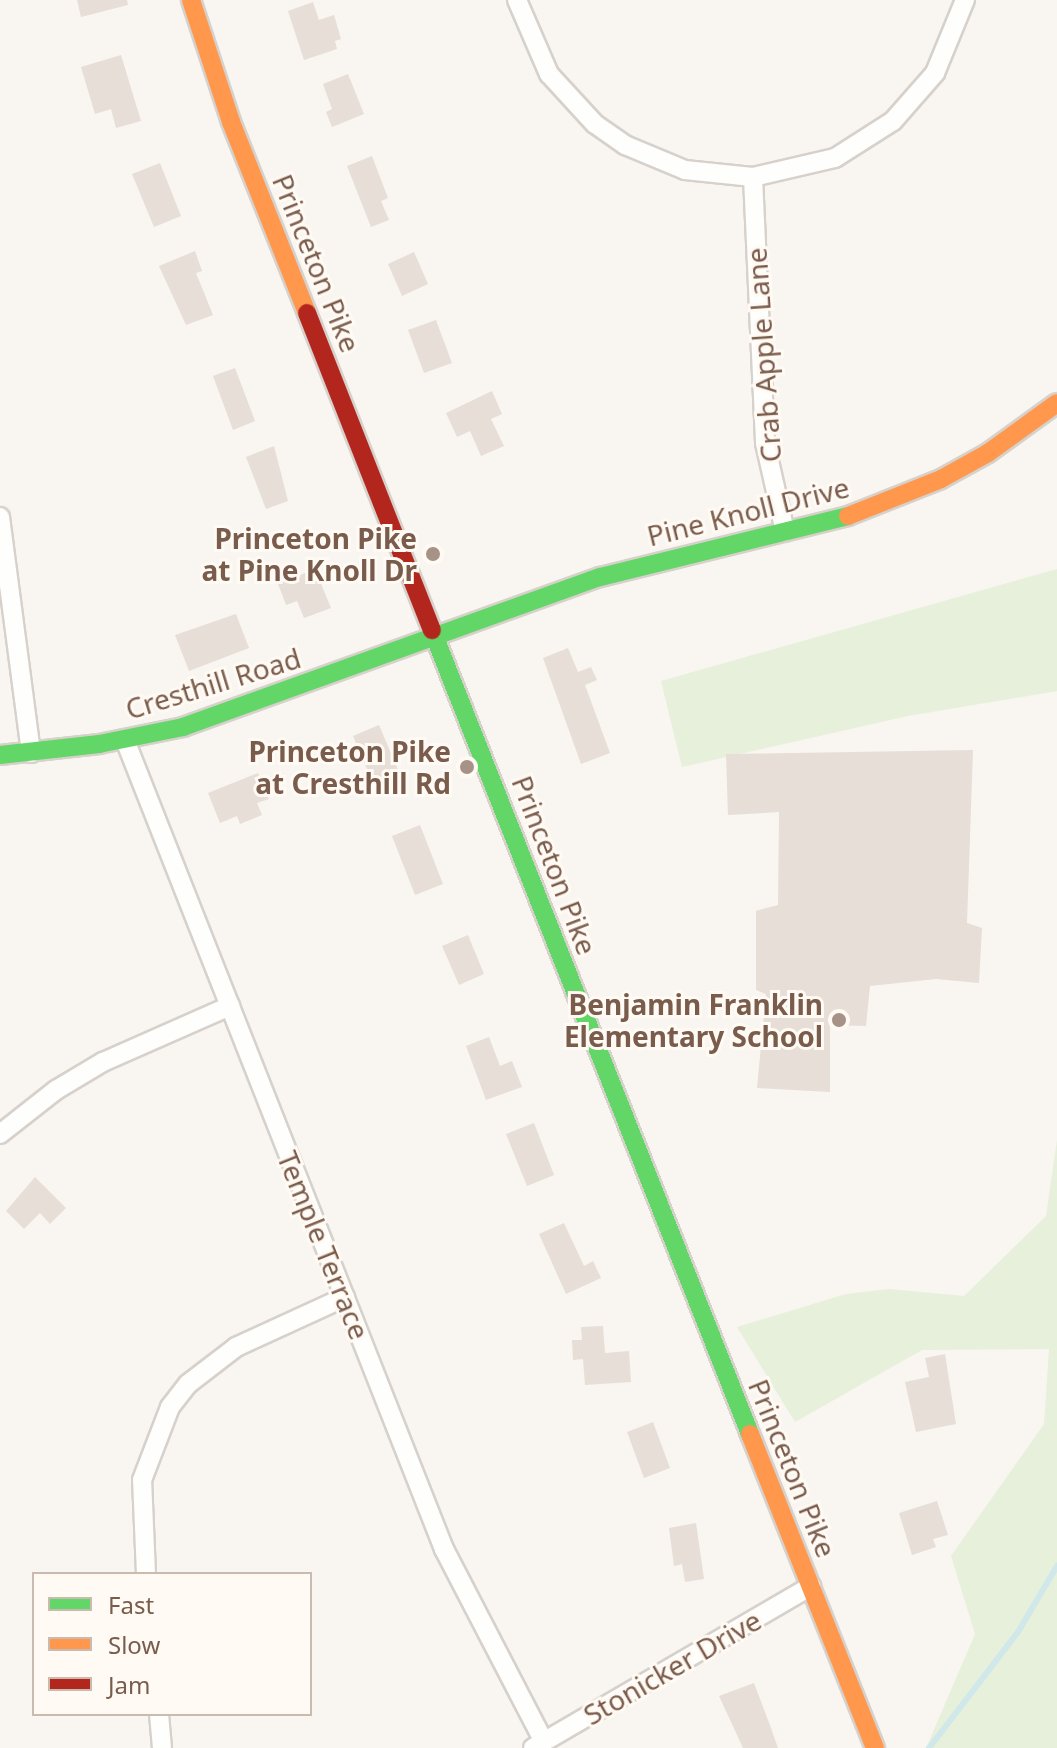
<!DOCTYPE html>
<html>
<head>
<meta charset="utf-8">
<style>
  body { margin:0 }
  #map { position:relative; width:1057px; height:1748px; overflow:hidden; background:#f9f5f0; font-family:"Noto Sans",sans-serif }
  div>[style] { position:absolute }
  [style*='--x'] { left:calc(var(--x)*1px); top:calc(var(--y)*1px); width:calc(var(--w)*1px); rotate:calc(var(--a)*1deg) }
  .green>* { inset:0; background:#e7f0db }
  .stream>* { height:6px; margin:-3px; padding:0 3px; transform-origin:3px; border-radius:3px; background:#d0e8ea }
  .building>* { inset:0; background:#e6ded7 }
  .roads { filter:drop-shadow(2px 0 #d7d1cb) drop-shadow(-2px 0 #d7d1cb) drop-shadow(0 2px #d7d1cb) drop-shadow(0 -2px #d7d1cb) }
  .street>* { height:18px; margin:-9px; padding:0 9px; transform-origin:9px; border-radius:9px; background:#fefefd }
  .fast>* { height:18px; margin:-9px; padding:0 9px; transform-origin:9px; border-radius:9px; background:#63d668 }
  .slow>* { height:18px; margin:-9px; padding:0 9px; transform-origin:9px; border-radius:9px; background:#ff974d }
  .jam>* { height:18px; margin:-9px; padding:0 9px; transform-origin:9px; border-radius:9px; background:#b3261e }
  .dots>* { width:22px; height:22px; translate:-50% -50%; box-sizing:border-box; border:4px solid #fffaf3; border-radius:50% }
  span { translate:-50% -50%; white-space:nowrap; text-align:center; line-height:1.15; -webkit-text-stroke:6px #fffaf3; paint-order:stroke }
  .street-label { font-size:28px; color:#7a5c4d }
  .poi-label { font-size:28px; color:#7a5c4d; font-weight:700 }
  .right { translate:-100% -50%; text-align:right }
  .legend { position:absolute; left:32px; top:1572px; width:280px; height:144px; box-sizing:border-box; background:#fffaf3; border:2px solid #cabbb1; margin:0; padding:10px 14px; list-style:none; font-size:24px; color:#7a5c4d }
  .legend li { display:flex; align-items:center; gap:16px; height:40px }
  .legend b { width:40px; border:2px solid #cabbb1 }
</style>
</head>
<body>
<div id="map">
  <div class="green">
    <div style="clip-path:polygon(1057px 569px,1057px 691px,908px 716px,682px 767px,661px 681px)"></div>
    <div style="clip-path:polygon(1057px 1140px,1057px 1748px,926px 1748px,975px 1634px,951px 1556px,1044px 1424px,1049px 1349px,922px 1350px,795px 1422px,737px 1327px,846px 1294px,889px 1289px,964px 1296px,1046px 1216px)"></div>
  </div>
  <div class="stream">
    <div style="--x:929;--y:1748;--w:146;--a:-52.5"></div>
    <div style="--x:1018;--y:1632;--w:77;--a:-59.4"></div>
  </div>
  <div class="building">
    <div style="clip-path:polygon(77px 0,127px 0,128px 5px,81px 17px)"></div>
    <div style="clip-path:polygon(313px 2px,319px 20px,334px 15px,341px 39px,335px 41px,337px 49px,304px 60px,288px 11px)"></div>
    <div style="clip-path:polygon(121px 55px,141px 121px,116px 128px,111px 109px,95px 114px,81px 67px)"></div>
    <div style="clip-path:polygon(348px 74px,364px 114px,332px 127px,326px 112px,332px 109px,323px 84px)"></div>
    <div style="clip-path:polygon(372px 156px,388px 198px,381px 201px,389px 220px,371px 227px,347px 166px)"></div>
    <div style="clip-path:polygon(160px 163px,181px 216px,154px 227px,132px 174px)"></div>
    <div style="clip-path:polygon(195px 251px,202px 271px,196px 273px,213px 315px,186px 325px,159px 266px)"></div>
    <div style="clip-path:polygon(414px 252px,428px 284px,402px 296px,388px 264px)"></div>
    <div style="clip-path:polygon(436px 320px,452px 363px,424px 373px,408px 330px)"></div>
    <div style="clip-path:polygon(235px 368px,255px 421px,233px 430px,213px 376px)"></div>
    <div style="clip-path:polygon(492px 391px,502px 414px,491px 419px,504px 446px,481px 456px,470px 431px,457px 437px,446px 413px)"></div>
    <div style="clip-path:polygon(274px 446px,288px 501px,266px 509px,246px 457px)"></div>
    <div style="clip-path:polygon(315px 569px,331px 608px,304px 618px,297px 601px,286px 605px,278px 584px)"></div>
    <div style="clip-path:polygon(236px 614px,249px 648px,189px 671px,175px 635px)"></div>
    <div style="clip-path:polygon(568px 648px,578px 672px,591px 667px,597px 680px,585px 685px,610px 753px,581px 764px,543px 658px)"></div>
    <div style="clip-path:polygon(379px 725px,398px 770px,372px 781px,353px 736px)"></div>
    <div style="clip-path:polygon(973px 750px,967px 923px,982px 928px,979px 983px,936px 979px,870px 986px,866px 1026px,830px 1025px,830px 1092px,757px 1088px,766px 994px,756px 990px,756px 911px,778px 905px,779px 812px,728px 815px,726px 754px)"></div>
    <div style="clip-path:polygon(258px 773px,269px 799px,257px 803px,262px 815px,240px 824px,237px 816px,220px 823px,208px 793px)"></div>
    <div style="clip-path:polygon(420px 825px,443px 884px,415px 895px,392px 836px)"></div>
    <div style="clip-path:polygon(468px 935px,484px 974px,459px 985px,442px 946px)"></div>
    <div style="clip-path:polygon(489px 1037px,500px 1066px,512px 1061px,522px 1087px,486px 1100px,466px 1046px)"></div>
    <div style="clip-path:polygon(534px 1123px,554px 1175px,527px 1186px,506px 1134px)"></div>
    <div style="clip-path:polygon(35px 1177px,66px 1208px,50px 1224px,40px 1213px,24px 1229px,6px 1211px)"></div>
    <div style="clip-path:polygon(564px 1223px,584px 1266px,593px 1261px,601px 1278px,566px 1294px,539px 1234px)"></div>
    <div style="clip-path:polygon(603px 1326px,605px 1353px,629px 1351px,631px 1382px,585px 1385px,583px 1359px,573px 1360px,572px 1340px,582px 1340px,581px 1327px)"></div>
    <div style="clip-path:polygon(945px 1354px,956px 1424px,916px 1432px,905px 1382px,929px 1377px,925px 1358px)"></div>
    <div style="clip-path:polygon(653px 1422px,670px 1468px,644px 1478px,627px 1432px)"></div>
    <div style="clip-path:polygon(937px 1501px,948px 1535px,933px 1539px,936px 1547px,912px 1555px,899px 1513px)"></div>
    <div style="clip-path:polygon(696px 1523px,704px 1579px,685px 1582px,682px 1564px,674px 1566px,669px 1528px)"></div>
    <div style="clip-path:polygon(754px 1683px,771px 1728px,778px 1748px,743px 1748px,719px 1696px)"></div>
  </div>
  <div class="roads">
    <div class="street">
      <div style="--x:517;--y:0;--w:81;--a:66.6"></div>
      <div style="--x:549;--y:74;--w:68;--a:47.4"></div>
      <div style="--x:595;--y:124;--w:37;--a:35"></div>
      <div style="--x:625;--y:145;--w:65;--a:22.6"></div>
      <div style="--x:685;--y:170;--w:68;--a:5.9"></div>
      <div style="--x:753;--y:177;--w:84;--a:-13"></div>
      <div style="--x:835;--y:158;--w:69;--a:-32.5"></div>
      <div style="--x:893;--y:121;--w:64;--a:-48.8"></div>
      <div style="--x:935;--y:73;--w:79;--a:-67.7"></div>
      <div style="--x:753;--y:177;--w:266;--a:87.4"></div>
      <div style="--x:765;--y:443;--w:91;--a:77.3"></div>
      <div style="--x:0;--y:517;--w:238;--a:82.5"></div>
      <div style="--x:125;--y:740;--w:870;--a:68.48"></div>
      <div style="--x:444;--y:1549;--w:217;--a:62.6"></div>
      <div style="--x:0;--y:1134;--w:71;--a:-38.2"></div>
      <div style="--x:56;--y:1090;--w:55;--a:-30.8"></div>
      <div style="--x:103;--y:1062;--w:139;--a:-23.8"></div>
      <div style="--x:146;--y:1574;--w:94;--a:-92.4"></div>
      <div style="--x:142;--y:1480;--w:78;--a:-69"></div>
      <div style="--x:170;--y:1407;--w:29;--a:-52"></div>
      <div style="--x:188;--y:1384;--w:61;--a:-37.6"></div>
      <div style="--x:236;--y:1347;--w:120;--a:-24.6"></div>
      <div style="--x:159;--y:1714;--w:34;--a:85"></div>
      <div style="--x:533;--y:1748;--w:322;--a:-30.2"></div>
    </div>
    <div class="fast">
      <div style="--x:432;--y:630;--w:865;--a:68.42"></div>
      <div style="--x:0;--y:755;--w:100;--a:-6.3"></div>
      <div style="--x:99;--y:744;--w:86;--a:-11.4"></div>
      <div style="--x:183;--y:727;--w:443;--a:-19.8"></div>
      <div style="--x:600;--y:577;--w:255;--a:-13.8"></div>
    </div>
    <div class="slow">
      <div style="--x:191;--y:0;--w:128;--a:71.8"></div>
      <div style="--x:231;--y:122;--w:206;--a:68.3"></div>
      <div style="--x:848;--y:516;--w:100;--a:-21.7"></div>
      <div style="--x:941;--y:479;--w:54;--a:-29"></div>
      <div style="--x:988;--y:453;--w:85;--a:-35.9"></div>
      <div style="--x:750;--y:1434;--w:338;--a:68.3"></div>
    </div>
    <div class="jam">
      <div style="--x:307;--y:313;--w:341;--a:68.5"></div>
    </div>
  </div>
  <div class="dots">
    <div style="left:433px;top:554px;background:#a69286"></div>
    <div style="left:467px;top:767px;background:#a69286"></div>
    <div style="left:839px;top:1020px;background:#a69286"></div>
  </div>
  <div class="street-label">
    <span style="left:317px;top:263px;rotate:68deg">Princeton Pike</span>
    <span style="left:763px;top:355px;rotate:-94deg">Crab Apple Lane</span>
    <span style="left:748px;top:511px;rotate:-14deg">Pine Knoll Drive</span>
    <span style="left:213px;top:683px;rotate:-17deg">Cresthill Road</span>
    <span style="left:555px;top:865px;rotate:69deg">Princeton Pike</span>
    <span style="left:324px;top:1245px;rotate:68deg">Temple Terrace</span>
    <span style="left:793px;top:1468px;rotate:68deg">Princeton Pike</span>
    <span style="left:672px;top:1667px;rotate:-30deg">Stonicker Drive</span>
  </div>
  <div class="poi-label">
    <span class="right" style="left:417px;top:554px">Princeton Pike<br>at Pine Knoll Dr</span>
    <span class="right" style="left:451px;top:767px">Princeton Pike<br>at Cresthill Rd</span>
    <span class="right" style="left:823px;top:1020px">Benjamin Franklin<br>Elementary School</span>
  </div>
  <ul class="legend">
  <li><b style="height:10px;background:#63d668"></b>Fast</li>
  <li><b style="height:10px;background:#ff974d"></b>Slow</li>
  <li><b style="height:10px;background:#b3261e"></b>Jam</li>
  </ul>
</div>
</body>
</html>
